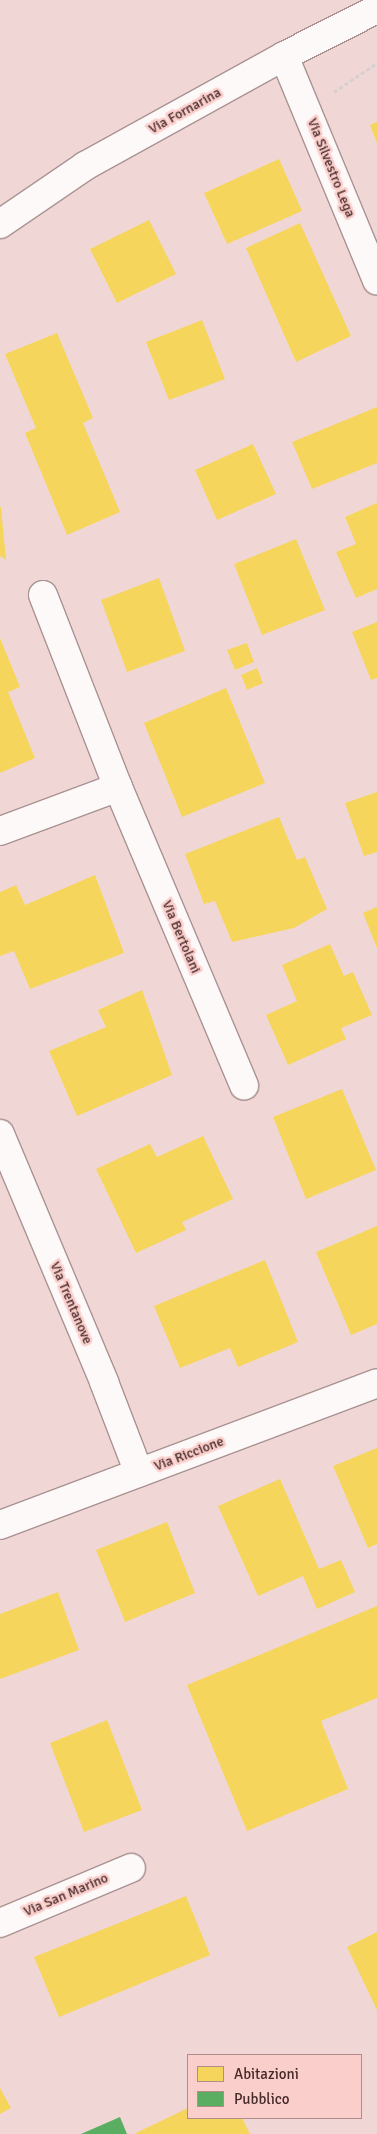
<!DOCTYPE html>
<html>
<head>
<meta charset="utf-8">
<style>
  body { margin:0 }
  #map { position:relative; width:377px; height:2134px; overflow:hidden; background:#f0d7d6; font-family:Signika,sans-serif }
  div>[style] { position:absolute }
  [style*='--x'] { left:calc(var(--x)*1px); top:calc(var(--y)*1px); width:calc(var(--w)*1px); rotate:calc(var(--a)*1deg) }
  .homes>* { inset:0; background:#f6d55c }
  .public>* { inset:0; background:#5aae61 }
  .path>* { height:3px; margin-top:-1.5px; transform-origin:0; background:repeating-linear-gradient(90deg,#d7cfcf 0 4px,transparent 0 6.5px) }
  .roads { filter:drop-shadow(1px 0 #aa9292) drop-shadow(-1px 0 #aa9292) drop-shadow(0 1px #aa9292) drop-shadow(0 -1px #aa9292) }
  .minor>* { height:28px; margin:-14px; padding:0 14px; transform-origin:14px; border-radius:14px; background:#fdf9f9 }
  span { translate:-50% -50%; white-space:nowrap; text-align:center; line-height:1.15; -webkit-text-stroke:5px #facecb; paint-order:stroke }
  .street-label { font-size:14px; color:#462a29 }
  .legend { position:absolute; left:187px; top:2054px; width:175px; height:65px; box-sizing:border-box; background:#facecb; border:1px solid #b28c8a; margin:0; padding:6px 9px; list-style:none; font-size:15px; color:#462a29 }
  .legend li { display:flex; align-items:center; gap:10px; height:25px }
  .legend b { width:25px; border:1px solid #b28c8a }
</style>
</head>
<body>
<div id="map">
  <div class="homes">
    <div style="clip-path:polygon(377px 122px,377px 143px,370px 125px)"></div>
    <div style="clip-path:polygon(279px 159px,302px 211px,227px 244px,204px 193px)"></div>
    <div style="clip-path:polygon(149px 220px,176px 274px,117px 303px,90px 249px)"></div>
    <div style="clip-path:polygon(300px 223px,351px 336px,296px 362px,246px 248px)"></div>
    <div style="clip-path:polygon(202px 320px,225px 379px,169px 400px,146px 342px)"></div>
    <div style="clip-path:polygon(57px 333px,93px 418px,83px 423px,120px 512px,67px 535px,25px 433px,36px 428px,5px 354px)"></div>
    <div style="clip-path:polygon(377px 407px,377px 463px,312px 489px,292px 442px)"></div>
    <div style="clip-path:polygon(253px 444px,276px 494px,217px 520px,195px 470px)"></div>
    <div style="clip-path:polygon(377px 503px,377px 589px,356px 598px,336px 552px,356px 544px,345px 517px)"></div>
    <div style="clip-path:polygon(0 507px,1px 507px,6px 560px,0 556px)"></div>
    <div style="clip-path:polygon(296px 539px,325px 610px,262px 635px,234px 564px)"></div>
    <div style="clip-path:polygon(159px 578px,185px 651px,127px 672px,101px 600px)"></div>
    <div style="clip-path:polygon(377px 622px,377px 678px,371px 680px,352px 632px)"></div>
    <div style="clip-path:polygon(0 638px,20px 687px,8px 692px,35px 758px,0 773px)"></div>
    <div style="clip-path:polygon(247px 643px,254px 662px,235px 670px,227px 650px)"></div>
    <div style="clip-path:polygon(257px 668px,263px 683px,247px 690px,241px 675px)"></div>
    <div style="clip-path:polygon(226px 688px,265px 783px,182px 817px,144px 723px)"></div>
    <div style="clip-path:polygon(377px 792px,377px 852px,364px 856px,345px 803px)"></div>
    <div style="clip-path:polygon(279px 817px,297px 860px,305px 857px,327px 909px,294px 928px,232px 942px,215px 901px,204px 904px,185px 854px)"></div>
    <div style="clip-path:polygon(95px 875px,124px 953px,30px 989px,14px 951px,0 956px,0 892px,16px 885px,25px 905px)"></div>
    <div style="clip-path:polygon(377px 907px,377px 948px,363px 913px)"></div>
    <div style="clip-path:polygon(330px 944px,344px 976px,353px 972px,372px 1015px,341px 1028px,346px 1039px,288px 1065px,266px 1015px,297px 1001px,282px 965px)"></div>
    <div style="clip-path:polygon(142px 990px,172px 1075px,77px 1116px,49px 1051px,106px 1027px,98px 1010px)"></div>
    <div style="clip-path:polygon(342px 1089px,376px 1170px,306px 1199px,273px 1117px)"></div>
    <div style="clip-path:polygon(203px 1136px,233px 1199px,182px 1222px,186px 1230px,136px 1253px,96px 1169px,150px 1144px,157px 1157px)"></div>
    <div style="clip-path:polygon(377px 1226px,377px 1324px,351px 1335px,316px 1252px)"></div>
    <div style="clip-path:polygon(265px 1260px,298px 1342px,238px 1367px,230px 1348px,180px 1368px,154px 1306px)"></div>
    <div style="clip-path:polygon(377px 1448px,377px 1544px,368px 1548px,333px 1466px)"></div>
    <div style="clip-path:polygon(280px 1479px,319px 1569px,341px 1560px,355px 1592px,317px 1609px,303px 1576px,258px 1596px,218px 1506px)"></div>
    <div style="clip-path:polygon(167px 1522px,195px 1593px,125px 1622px,96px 1550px)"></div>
    <div style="clip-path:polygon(58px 1592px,79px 1650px,0 1679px,0 1614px)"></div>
    <div style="clip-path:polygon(377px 1606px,377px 1698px,321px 1721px,348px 1789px,247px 1831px,187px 1685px)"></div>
    <div style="clip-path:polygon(107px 1720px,142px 1810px,84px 1832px,50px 1743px)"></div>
    <div style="clip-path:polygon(186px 1896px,210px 1955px,59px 2017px,34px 1957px)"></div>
    <div style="clip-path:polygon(377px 1932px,377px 2010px,347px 1947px)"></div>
    <div style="clip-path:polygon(0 2088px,11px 2108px,0 2114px)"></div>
    <div style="clip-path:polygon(188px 2108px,188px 2118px,242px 2118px,250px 2134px,134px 2134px)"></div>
  </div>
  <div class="public">
    <div style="clip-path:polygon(120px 2117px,127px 2134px,81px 2134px)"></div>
  </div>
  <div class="path">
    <div style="--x:334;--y:92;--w:52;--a:-34"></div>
  </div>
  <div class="roads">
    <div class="minor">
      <div style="--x:284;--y:56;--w:243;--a:67.5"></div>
      <div style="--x:0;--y:224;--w:103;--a:-34.3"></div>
      <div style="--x:85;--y:166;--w:227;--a:-28.9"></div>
      <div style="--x:284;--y:56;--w:104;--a:-26.8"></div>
      <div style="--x:43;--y:595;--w:206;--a:68.7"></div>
      <div style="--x:0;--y:831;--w:126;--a:-20.4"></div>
      <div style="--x:118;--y:787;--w:324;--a:67.1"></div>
      <div style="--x:0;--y:1134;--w:269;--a:67.2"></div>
      <div style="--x:104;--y:1382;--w:97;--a:69"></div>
      <div style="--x:0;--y:1525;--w:403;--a:-20.6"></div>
      <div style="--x:0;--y:1923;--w:142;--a:-22.8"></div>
    </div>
  </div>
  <div class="street-label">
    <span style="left:185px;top:111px;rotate:-29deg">Via Fornarina</span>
    <span style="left:331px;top:168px;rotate:68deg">Via Silvestro Lega</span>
    <span style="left:181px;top:937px;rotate:67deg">Via Bertolani</span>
    <span style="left:71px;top:1303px;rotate:67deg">Via Trentanove</span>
    <span style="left:189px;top:1454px;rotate:-21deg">Via Riccione</span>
    <span style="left:66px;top:1895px;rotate:-23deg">Via San Marino</span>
  </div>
  <ul class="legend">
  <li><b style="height:14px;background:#f6d55c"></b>Abitazioni</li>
  <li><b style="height:14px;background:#5aae61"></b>Pubblico</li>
  </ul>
</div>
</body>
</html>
